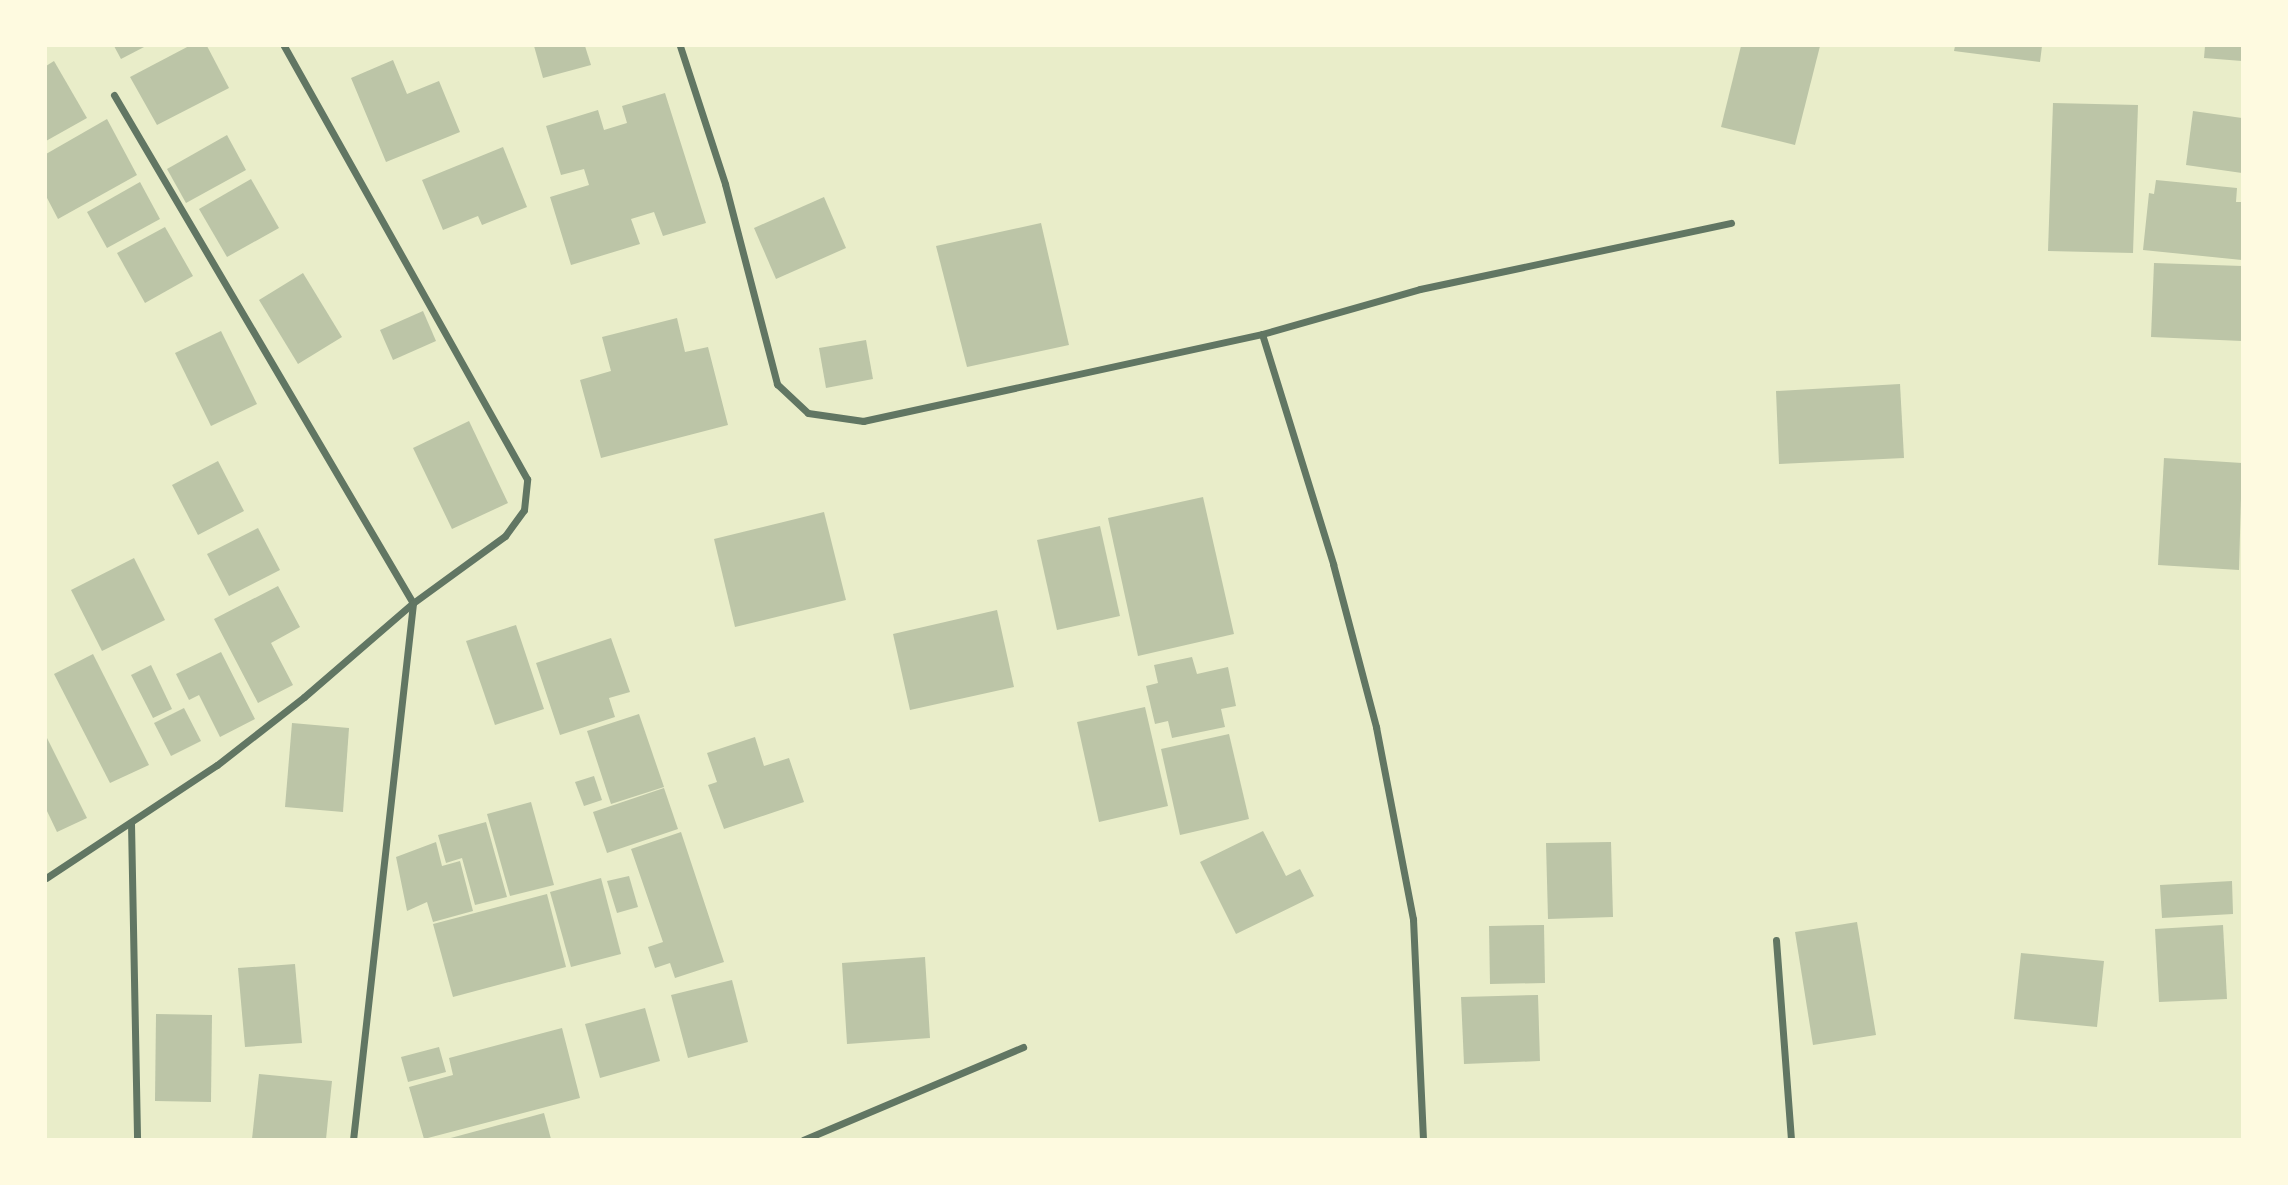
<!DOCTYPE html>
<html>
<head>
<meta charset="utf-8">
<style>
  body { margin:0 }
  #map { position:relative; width:2288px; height:1185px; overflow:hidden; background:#e9edc9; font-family:"Archivo Narrow",sans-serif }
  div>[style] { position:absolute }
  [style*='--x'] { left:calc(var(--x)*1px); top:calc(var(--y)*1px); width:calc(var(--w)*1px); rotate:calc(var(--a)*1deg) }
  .building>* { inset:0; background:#bcc5a7 }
  .minor>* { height:7px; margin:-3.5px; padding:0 3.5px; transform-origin:3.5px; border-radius:3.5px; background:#617663 }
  span { translate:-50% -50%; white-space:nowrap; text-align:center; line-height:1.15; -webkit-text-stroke:7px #fefae0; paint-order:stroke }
  .frame { position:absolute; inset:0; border:47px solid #fefae0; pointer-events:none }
</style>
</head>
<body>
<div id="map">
  <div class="building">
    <div style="clip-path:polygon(114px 46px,146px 46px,121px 59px)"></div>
    <div style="clip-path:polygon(189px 46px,207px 46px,229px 88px,157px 125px,130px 77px)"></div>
    <div style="clip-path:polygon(534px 46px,585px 46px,591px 65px,543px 78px)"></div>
    <div style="clip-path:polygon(1741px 46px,1820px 46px,1795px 145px,1721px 127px)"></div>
    <div style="clip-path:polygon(1955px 46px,2042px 46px,2040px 62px,1954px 51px)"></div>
    <div style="clip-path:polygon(2205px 46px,2242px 46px,2242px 61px,2204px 58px)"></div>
    <div style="clip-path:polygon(393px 60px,407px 94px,439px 81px,460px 132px,386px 162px,351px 78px)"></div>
    <div style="clip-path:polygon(54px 61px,87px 118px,46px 141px,46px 66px)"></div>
    <div style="clip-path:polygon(665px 93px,706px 223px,663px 236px,654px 212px,631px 219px,640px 244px,571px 265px,550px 197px,589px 185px,584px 169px,561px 175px,546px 126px,598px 110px,604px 130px,627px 123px,622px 106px)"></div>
    <div style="clip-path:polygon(2053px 103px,2138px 105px,2133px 253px,2048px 251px)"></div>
    <div style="clip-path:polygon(2193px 111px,2242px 118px,2242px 173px,2186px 165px)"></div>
    <div style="clip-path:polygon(107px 119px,137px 175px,58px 219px,46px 196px,46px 154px)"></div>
    <div style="clip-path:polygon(227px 135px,246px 170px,186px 203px,167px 169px)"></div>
    <div style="clip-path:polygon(503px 147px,527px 207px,482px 225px,478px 216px,443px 230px,422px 180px)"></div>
    <div style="clip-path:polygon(251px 179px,279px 228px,227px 257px,199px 209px)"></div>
    <div style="clip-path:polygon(2156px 180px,2237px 188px,2236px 202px,2242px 202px,2242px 260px,2143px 250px,2149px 193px,2154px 194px)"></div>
    <div style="clip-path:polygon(140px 182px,160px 219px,107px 248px,87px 212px)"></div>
    <div style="clip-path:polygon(824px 197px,846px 248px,776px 279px,754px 228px)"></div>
    <div style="clip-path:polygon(1041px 223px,1069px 345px,967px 367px,936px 246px)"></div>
    <div style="clip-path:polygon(165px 227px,193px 276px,145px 303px,117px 253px)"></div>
    <div style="clip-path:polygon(2154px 263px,2242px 266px,2242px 341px,2151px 337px)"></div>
    <div style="clip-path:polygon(303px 273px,342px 337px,298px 364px,259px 300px)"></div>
    <div style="clip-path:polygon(423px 311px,436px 341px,393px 360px,380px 330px)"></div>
    <div style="clip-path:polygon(677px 318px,685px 352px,708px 347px,728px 425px,601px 458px,580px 380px,611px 371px,602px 337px)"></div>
    <div style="clip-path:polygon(221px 331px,257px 404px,211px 426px,175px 353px)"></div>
    <div style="clip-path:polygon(866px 340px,873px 379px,826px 388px,819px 348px)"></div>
    <div style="clip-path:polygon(1900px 384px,1904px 458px,1779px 464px,1776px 391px)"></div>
    <div style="clip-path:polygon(469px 421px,508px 503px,452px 529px,413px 448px)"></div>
    <div style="clip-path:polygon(2164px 458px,2242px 463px,2239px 570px,2158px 565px)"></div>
    <div style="clip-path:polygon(218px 461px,244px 511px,198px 535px,172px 485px)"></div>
    <div style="clip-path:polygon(1203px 497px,1234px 634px,1138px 656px,1108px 518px)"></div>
    <div style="clip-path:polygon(824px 512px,846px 600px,735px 627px,714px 539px)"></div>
    <div style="clip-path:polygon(1100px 526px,1120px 616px,1057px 630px,1037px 540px)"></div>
    <div style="clip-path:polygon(258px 528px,280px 570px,229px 596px,207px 554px)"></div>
    <div style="clip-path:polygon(134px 558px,165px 620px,102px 651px,71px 590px)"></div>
    <div style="clip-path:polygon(278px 586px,300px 627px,271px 643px,293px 685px,258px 703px,214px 619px)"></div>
    <div style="clip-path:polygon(997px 610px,1014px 687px,910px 710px,893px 634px)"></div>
    <div style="clip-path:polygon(516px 625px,544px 709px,495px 725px,466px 641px)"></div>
    <div style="clip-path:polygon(611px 638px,630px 692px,609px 698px,615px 717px,560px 735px,536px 663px)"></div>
    <div style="clip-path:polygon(221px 652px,255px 719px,220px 737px,199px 695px,189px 700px,176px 674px)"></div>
    <div style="clip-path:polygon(93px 654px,149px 765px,110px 783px,54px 674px)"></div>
    <div style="clip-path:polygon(1192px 657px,1197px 674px,1228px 667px,1236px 706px,1221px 709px,1225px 727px,1172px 738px,1168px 721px,1155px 724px,1146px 686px,1158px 683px,1154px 665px)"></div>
    <div style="clip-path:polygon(151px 665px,172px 709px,153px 718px,131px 675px)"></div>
    <div style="clip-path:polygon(1145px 707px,1168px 806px,1099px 822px,1077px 722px)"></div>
    <div style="clip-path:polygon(184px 708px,201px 741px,171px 756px,154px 723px)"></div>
    <div style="clip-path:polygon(639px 714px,664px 787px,611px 804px,587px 731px)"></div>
    <div style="clip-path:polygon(292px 723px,349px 728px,343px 812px,285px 807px)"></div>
    <div style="clip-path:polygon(1229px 734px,1249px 819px,1180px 835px,1161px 749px)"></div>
    <div style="clip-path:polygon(46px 736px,87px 818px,57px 832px,46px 809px)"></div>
    <div style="clip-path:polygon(755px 737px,764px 766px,789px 758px,804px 802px,724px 829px,708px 785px,717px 782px,707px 753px)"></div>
    <div style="clip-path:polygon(594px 776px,602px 800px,584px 806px,575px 782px)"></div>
    <div style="clip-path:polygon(664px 788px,678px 829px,607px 853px,593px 812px)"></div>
    <div style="clip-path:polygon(531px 802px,554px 885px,510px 896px,487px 814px)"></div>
    <div style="clip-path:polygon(486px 822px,507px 897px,475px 905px,462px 858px,446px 863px,438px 835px)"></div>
    <div style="clip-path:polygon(1263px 831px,1286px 876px,1300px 869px,1314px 896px,1236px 934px,1200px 862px)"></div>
    <div style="clip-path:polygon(681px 832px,724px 962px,675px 978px,670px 963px,655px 968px,648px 947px,663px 942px,631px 849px)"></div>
    <div style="clip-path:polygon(436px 842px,442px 866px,460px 861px,473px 911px,433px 922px,427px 902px,407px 911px,396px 857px)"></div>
    <div style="clip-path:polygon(1611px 842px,1613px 917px,1548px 919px,1546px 843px)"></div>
    <div style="clip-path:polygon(629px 876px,638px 907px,617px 913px,607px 881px)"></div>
    <div style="clip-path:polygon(601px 878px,621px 954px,571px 967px,550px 892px)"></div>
    <div style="clip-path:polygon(2232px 881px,2233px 914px,2162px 918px,2160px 885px)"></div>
    <div style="clip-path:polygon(547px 894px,566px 967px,453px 997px,433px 924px)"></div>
    <div style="clip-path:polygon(1857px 922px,1876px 1035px,1813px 1045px,1795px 932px)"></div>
    <div style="clip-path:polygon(1544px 925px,1545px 983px,1490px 984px,1489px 926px)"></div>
    <div style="clip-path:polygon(2223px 925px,2227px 999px,2159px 1002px,2155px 929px)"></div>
    <div style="clip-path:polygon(2021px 953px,2104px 961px,2097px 1027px,2014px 1019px)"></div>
    <div style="clip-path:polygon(925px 957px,930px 1038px,847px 1044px,842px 963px)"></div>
    <div style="clip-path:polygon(295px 964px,302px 1043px,245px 1047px,238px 968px)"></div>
    <div style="clip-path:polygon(732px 980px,748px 1042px,688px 1058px,671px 995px)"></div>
    <div style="clip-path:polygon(1538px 995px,1540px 1061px,1464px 1064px,1461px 997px)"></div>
    <div style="clip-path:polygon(645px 1008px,660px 1061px,600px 1078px,585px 1024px)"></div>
    <div style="clip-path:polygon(156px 1014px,212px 1015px,211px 1102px,155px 1101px)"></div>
    <div style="clip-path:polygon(562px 1028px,580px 1098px,424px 1139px,409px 1087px,453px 1075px,449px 1058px)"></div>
    <div style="clip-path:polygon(439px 1047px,446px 1072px,408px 1082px,401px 1057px)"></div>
    <div style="clip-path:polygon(259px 1074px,332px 1081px,326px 1139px,252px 1139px)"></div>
    <div style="clip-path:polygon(544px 1113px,551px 1139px,447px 1139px)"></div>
  </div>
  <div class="minor">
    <div style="--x:680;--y:46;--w:145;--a:71.9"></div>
    <div style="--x:725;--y:184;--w:207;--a:75.4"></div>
    <div style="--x:777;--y:384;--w:42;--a:43.1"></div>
    <div style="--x:808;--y:413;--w:56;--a:8.3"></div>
    <div style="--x:863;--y:421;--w:408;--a:-12.3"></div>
    <div style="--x:1262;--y:334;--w:164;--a:-15.9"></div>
    <div style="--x:1420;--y:289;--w:318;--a:-12"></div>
    <div style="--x:114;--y:95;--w:589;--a:59.52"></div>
    <div style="--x:1262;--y:334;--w:241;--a:72.8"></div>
    <div style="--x:1333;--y:564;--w:169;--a:75.2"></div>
    <div style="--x:1376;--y:727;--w:196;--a:79.1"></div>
    <div style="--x:1413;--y:919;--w:221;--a:87.4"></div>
    <div style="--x:131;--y:823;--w:317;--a:88.9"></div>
    <div style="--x:46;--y:878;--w:205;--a:-33.5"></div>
    <div style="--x:217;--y:765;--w:110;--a:-38"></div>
    <div style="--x:304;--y:697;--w:144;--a:-40.8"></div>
    <div style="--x:413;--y:603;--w:114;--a:-36.1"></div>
    <div style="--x:505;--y:536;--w:32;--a:-54"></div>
    <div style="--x:524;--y:510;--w:31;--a:-84"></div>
    <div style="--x:527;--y:479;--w:497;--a:-119.3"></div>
    <div style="--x:1776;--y:940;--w:201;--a:85.7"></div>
    <div style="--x:353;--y:1140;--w:540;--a:-83.62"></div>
    <div style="--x:803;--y:1140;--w:239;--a:-22.9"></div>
  </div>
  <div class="frame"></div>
</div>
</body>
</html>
